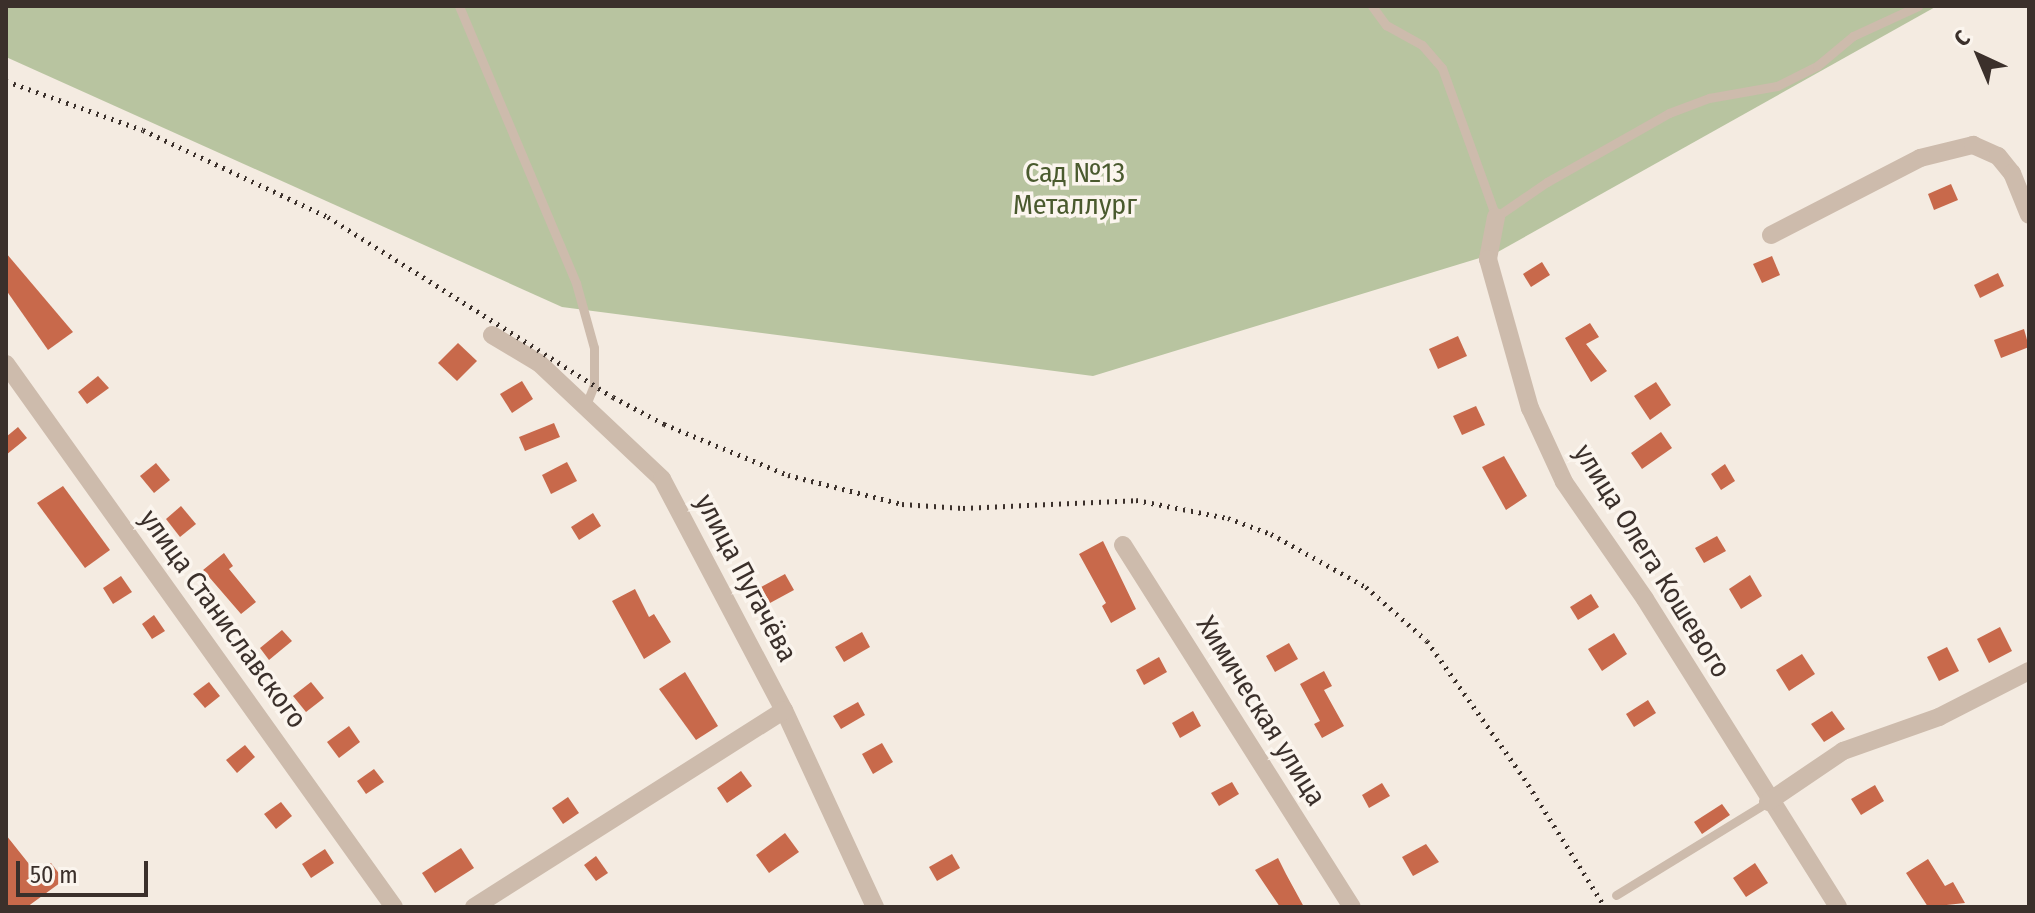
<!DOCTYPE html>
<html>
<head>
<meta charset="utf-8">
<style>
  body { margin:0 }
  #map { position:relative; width:2035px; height:913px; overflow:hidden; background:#f4ebe1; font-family:"Fira Sans Condensed",sans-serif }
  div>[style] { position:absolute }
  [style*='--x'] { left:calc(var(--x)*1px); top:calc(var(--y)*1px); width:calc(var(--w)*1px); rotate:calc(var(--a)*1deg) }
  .green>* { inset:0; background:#b8c4a0 }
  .building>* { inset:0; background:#c8694b }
  .service>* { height:9px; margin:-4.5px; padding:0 4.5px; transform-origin:4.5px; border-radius:4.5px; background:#cdbbac }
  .minor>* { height:18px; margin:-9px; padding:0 9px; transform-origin:9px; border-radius:9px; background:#cdbbac }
  .rail>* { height:5px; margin-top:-2.5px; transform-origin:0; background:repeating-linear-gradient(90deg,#3b302b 0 2px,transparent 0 8px) }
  span { translate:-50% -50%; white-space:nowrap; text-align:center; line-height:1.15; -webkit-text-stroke:7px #fbf5ee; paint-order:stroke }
  .park-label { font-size:28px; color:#4a5a2e }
  .street-label { font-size:28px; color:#3b302b }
  .frame { position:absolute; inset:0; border:8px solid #3b302b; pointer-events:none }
  .north { position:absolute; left:1939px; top:16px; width:80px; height:80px; -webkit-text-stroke:6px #fbf5ee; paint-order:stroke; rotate:316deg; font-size:22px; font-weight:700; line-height:32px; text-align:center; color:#3b302b }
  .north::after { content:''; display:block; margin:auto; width:28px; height:36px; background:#3b302b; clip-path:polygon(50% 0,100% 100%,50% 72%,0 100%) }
  .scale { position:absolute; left:16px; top:861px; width:132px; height:36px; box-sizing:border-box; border:4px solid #3b302b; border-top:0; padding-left:10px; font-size:24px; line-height:28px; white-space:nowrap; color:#3b302b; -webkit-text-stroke:6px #fbf5ee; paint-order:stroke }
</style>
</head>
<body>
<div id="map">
  <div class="green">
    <div style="clip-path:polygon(6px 6px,1937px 6px,1496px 253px,1093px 376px,562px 307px,6px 57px)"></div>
  </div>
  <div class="building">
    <div style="clip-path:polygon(1951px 184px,1958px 200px,1934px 210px,1928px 194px)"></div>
    <div style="clip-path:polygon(6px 253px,73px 332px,48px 350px,6px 290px)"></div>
    <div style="clip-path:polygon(1772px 256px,1780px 275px,1762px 283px,1753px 264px)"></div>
    <div style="clip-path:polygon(1542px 262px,1550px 275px,1531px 287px,1523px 274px)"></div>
    <div style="clip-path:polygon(1998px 273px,2004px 286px,1980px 298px,1974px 285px)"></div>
    <div style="clip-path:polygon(1590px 323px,1599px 337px,1586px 344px,1607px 371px,1591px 382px,1565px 338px)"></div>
    <div style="clip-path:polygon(2024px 329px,2029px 347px,2001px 358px,1994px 340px)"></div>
    <div style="clip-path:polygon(1458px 336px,1467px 356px,1438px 369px,1429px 349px)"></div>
    <div style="clip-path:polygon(458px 343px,477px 361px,457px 381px,438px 363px)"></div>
    <div style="clip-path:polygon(98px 376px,109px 388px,87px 404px,78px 392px)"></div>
    <div style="clip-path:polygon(522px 381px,533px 399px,512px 413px,500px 394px)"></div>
    <div style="clip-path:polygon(1656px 382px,1671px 405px,1650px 420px,1634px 396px)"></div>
    <div style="clip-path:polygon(1476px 406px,1485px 425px,1462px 435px,1453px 416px)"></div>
    <div style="clip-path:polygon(554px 423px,560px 437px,525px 451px,519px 437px)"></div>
    <div style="clip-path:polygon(18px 427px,27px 438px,6px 455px,6px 437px)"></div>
    <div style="clip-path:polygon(1661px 432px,1672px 448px,1642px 469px,1631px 453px)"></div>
    <div style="clip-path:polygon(1504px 456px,1527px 496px,1506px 510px,1482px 467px)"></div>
    <div style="clip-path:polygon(567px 462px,577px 481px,551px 494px,542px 475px)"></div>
    <div style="clip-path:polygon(156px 463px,170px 480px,154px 493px,140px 476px)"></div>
    <div style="clip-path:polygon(1725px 464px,1735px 481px,1721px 490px,1711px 474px)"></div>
    <div style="clip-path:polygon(63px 486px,110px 550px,85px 568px,37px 503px)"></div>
    <div style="clip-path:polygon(181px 506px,196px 524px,180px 537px,166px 519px)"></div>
    <div style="clip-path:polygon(593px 513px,601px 526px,579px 540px,571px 527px)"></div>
    <div style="clip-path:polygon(1717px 536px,1726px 551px,1704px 563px,1695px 548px)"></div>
    <div style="clip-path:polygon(1103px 541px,1136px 609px,1111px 623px,1102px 606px,1106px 603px,1079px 554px)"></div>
    <div style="clip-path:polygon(224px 553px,233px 566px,229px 569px,256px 602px,241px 614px,203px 570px)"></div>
    <div style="clip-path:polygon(785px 574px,794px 590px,770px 603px,761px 587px)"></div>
    <div style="clip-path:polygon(1750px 575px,1762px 596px,1741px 609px,1729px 589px)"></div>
    <div style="clip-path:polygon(121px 576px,132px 592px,113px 604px,103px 588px)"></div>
    <div style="clip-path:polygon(635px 589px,649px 617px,654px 614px,671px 642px,644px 659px,612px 601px)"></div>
    <div style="clip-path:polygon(1591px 594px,1599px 607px,1578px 620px,1570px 607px)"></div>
    <div style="clip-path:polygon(154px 615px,165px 631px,152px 639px,142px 624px)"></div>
    <div style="clip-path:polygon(2000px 627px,2012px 651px,1989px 663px,1977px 639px)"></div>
    <div style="clip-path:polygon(282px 630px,292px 641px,269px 660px,260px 648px)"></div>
    <div style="clip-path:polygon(862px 632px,870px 647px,844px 662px,835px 647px)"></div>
    <div style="clip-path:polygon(1614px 633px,1627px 654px,1602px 671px,1588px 649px)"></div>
    <div style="clip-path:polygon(1289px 643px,1298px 659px,1275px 672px,1266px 656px)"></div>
    <div style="clip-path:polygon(1947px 647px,1959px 671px,1939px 681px,1927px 657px)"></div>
    <div style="clip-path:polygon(1802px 654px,1815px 674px,1789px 691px,1776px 670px)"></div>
    <div style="clip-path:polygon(1159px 657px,1167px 672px,1144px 685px,1136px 670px)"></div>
    <div style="clip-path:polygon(1324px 671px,1332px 686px,1324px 690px,1344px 726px,1322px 738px,1314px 724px,1320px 721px,1300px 684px)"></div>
    <div style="clip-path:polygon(685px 672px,718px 726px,696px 740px,659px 689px)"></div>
    <div style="clip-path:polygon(209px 682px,220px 696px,205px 708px,193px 694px)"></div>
    <div style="clip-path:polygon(311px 682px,324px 698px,306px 712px,293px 696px)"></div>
    <div style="clip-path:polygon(1648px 700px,1656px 713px,1634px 727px,1626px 714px)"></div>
    <div style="clip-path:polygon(858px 702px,865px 715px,841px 729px,833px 716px)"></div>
    <div style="clip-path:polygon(1193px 711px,1201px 726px,1180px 738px,1172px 723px)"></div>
    <div style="clip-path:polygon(1832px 711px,1845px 729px,1824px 742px,1811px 724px)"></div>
    <div style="clip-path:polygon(349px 726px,360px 742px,339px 758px,327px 742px)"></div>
    <div style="clip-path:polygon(882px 743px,893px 762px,873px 774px,862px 754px)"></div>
    <div style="clip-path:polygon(245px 745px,255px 757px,237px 773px,226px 760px)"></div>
    <div style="clip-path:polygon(374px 769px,384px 782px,366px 794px,357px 781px)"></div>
    <div style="clip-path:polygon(741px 771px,752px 786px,727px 803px,717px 788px)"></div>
    <div style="clip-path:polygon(1232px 782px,1239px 794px,1219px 806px,1211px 793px)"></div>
    <div style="clip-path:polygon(1382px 783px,1390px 796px,1369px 808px,1362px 795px)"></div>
    <div style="clip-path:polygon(1875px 785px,1884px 801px,1861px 815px,1851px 799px)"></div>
    <div style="clip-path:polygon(568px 797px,579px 813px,563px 824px,552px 808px)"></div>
    <div style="clip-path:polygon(281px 802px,292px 816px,276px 829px,264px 814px)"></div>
    <div style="clip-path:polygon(1722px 804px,1730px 815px,1702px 834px,1694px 822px)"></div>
    <div style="clip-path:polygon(785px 833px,799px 852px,769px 873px,756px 855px)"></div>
    <div style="clip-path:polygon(6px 835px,37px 874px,51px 863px,64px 880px,27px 907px,6px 907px)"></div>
    <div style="clip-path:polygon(1426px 844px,1439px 862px,1413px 876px,1402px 857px)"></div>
    <div style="clip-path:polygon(461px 848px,474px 868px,435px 893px,422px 873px)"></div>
    <div style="clip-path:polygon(325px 849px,334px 863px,311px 878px,302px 864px)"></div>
    <div style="clip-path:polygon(952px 854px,960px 868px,937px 881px,929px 867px)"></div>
    <div style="clip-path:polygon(596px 856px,608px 873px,596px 881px,584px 865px)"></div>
    <div style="clip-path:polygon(1278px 858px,1286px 874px,1304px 907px,1280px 907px,1255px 870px)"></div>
    <div style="clip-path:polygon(1928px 859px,1945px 886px,1953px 882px,1965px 903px,1928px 907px,1906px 873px)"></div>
    <div style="clip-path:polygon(1755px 863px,1768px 883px,1746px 897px,1733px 878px)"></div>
  </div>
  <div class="service">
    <div style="--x:459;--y:6;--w:301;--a:67.1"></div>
    <div style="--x:576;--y:283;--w:67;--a:74.5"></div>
    <div style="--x:594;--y:348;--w:37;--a:90"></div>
    <div style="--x:594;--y:385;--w:22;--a:112"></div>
    <div style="--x:1372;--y:6;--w:24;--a:54"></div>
    <div style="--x:1386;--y:25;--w:41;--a:29.1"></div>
    <div style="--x:1422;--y:45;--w:30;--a:49"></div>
    <div style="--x:1442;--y:68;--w:158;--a:70.1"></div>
    <div style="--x:1496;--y:217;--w:62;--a:-34.5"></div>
    <div style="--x:1547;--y:182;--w:140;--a:-29.5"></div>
    <div style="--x:1669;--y:113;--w:43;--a:-20.6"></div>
    <div style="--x:1709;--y:98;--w:69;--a:-10"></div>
    <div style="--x:1777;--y:86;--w:45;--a:-26.6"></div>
    <div style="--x:1817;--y:66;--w:47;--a:-39.8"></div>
    <div style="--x:1853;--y:36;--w:72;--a:-24.8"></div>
    <div style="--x:1616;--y:895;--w:178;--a:-31.5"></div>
  </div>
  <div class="minor">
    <div style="--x:1496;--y:217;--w:43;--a:100.8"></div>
    <div style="--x:1488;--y:259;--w:155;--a:74.3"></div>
    <div style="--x:1530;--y:408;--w:81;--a:65.3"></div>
    <div style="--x:1564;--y:482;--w:142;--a:55.3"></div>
    <div style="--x:1645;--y:599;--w:363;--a:57.9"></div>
    <div style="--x:1771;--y:235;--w:168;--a:-27.3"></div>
    <div style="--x:1920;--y:158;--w:55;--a:-13.8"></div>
    <div style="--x:1973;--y:145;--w:27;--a:24"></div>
    <div style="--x:1998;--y:156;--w:22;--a:51"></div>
    <div style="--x:2012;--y:173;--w:45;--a:68"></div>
    <div style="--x:492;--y:335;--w:55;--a:30.8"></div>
    <div style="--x:539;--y:363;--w:169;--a:43.3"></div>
    <div style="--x:662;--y:479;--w:261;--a:62.2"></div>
    <div style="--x:784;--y:710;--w:217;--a:65.2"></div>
    <div style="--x:6;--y:364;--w:667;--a:54.45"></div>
    <div style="--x:1123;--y:545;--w:428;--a:57.7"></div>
    <div style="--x:1768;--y:802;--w:91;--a:-34.2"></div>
    <div style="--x:1843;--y:751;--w:102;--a:-19.5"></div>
    <div style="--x:1939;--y:717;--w:101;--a:-27.1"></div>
    <div style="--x:474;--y:907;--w:367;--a:-32.4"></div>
  </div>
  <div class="rail">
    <div style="--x:6;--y:81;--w:145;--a:19.7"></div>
    <div style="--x:143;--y:130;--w:204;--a:25.2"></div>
    <div style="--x:328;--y:217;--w:337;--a:32.3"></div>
    <div style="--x:613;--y:397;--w:58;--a:27.9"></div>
    <div style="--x:664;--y:424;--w:134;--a:22.4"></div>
    <div style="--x:788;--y:475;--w:118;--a:14.3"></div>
    <div style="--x:902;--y:504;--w:61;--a:3.8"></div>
    <div style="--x:963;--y:508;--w:173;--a:-2.6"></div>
    <div style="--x:1136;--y:500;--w:94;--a:11.1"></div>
    <div style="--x:1228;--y:518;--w:46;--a:20.4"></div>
    <div style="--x:1271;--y:534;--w:109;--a:29.2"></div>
    <div style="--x:1366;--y:587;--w:81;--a:41.5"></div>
    <div style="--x:1427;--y:641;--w:168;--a:54.7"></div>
    <div style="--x:1524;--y:778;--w:152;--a:57.9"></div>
  </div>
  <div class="park-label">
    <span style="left:1075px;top:189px">Сад №13<br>Металлург</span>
  </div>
  <div class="street-label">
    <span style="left:1652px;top:561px;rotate:58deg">улица Олега Кошевого</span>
    <span style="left:746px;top:578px;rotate:62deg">улица Пугачёва</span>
    <span style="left:223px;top:619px;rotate:54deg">улица Станиславского</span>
    <span style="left:1261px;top:711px;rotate:58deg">Химическая улица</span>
  </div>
  <div class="frame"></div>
  <div class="north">С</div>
  <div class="scale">50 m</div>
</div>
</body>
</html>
